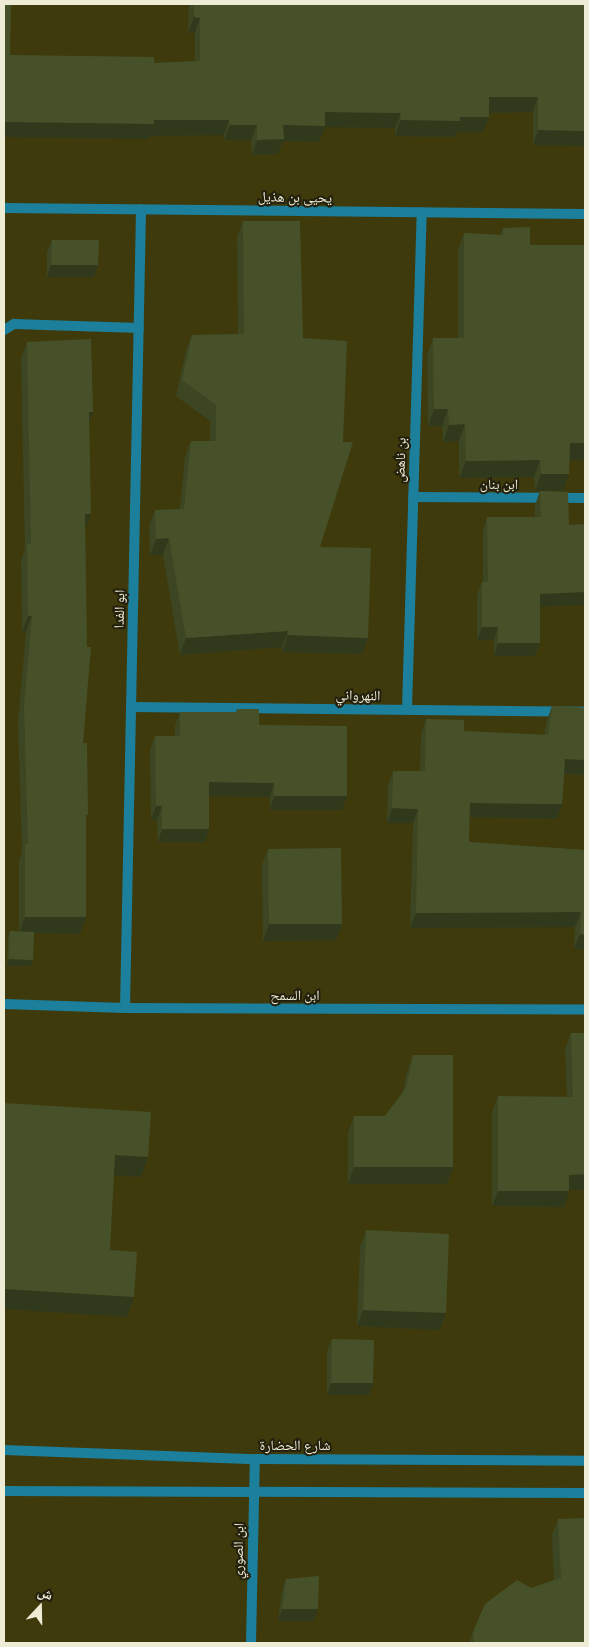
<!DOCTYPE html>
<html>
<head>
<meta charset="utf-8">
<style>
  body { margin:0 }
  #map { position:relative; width:589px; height:1647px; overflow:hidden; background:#3f3a0c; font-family:"IBM Plex Sans","Noto Naskh Arabic",sans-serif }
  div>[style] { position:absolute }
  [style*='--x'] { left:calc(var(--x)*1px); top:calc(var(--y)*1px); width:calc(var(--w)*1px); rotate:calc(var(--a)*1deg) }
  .minor>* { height:10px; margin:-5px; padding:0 5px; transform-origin:5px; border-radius:5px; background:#1c7f9b }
  .tertiary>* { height:10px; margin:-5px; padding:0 5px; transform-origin:5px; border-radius:5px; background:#1c7f9b }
  .wall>* { inset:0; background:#3c4623 }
  .shaded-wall>* { inset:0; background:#31391d }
  .building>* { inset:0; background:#465129 }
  span { translate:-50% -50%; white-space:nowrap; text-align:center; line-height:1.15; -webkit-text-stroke:4px #23200e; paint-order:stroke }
  .street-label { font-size:14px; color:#efecd5 }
  .frame { position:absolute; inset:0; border:5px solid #efecd5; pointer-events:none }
  .north { position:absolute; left:15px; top:1582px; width:50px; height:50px; -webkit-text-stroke:4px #23200e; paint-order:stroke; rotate:21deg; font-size:14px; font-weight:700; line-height:20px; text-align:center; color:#efecd5 }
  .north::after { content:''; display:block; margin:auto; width:18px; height:22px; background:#efecd5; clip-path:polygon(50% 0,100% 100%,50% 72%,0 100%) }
</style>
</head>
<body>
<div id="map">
  <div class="minor">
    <div style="--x:4;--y:208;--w:581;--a:0.59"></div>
    <div style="--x:4;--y:330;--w:12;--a:-31"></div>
    <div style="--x:14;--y:324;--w:125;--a:1.8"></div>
    <div style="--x:413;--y:497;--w:172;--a:0.3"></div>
    <div style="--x:131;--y:707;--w:454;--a:0.6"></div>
    <div style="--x:407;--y:709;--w:497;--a:-88.3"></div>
    <div style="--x:4;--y:1004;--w:121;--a:1.9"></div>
    <div style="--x:125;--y:1008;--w:460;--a:0.2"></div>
    <div style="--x:125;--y:1008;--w:799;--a:-88.85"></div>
    <div style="--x:251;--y:1643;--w:184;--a:-88.8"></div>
  </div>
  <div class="tertiary">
    <div style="--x:4;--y:1450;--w:251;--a:2.1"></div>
    <div style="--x:255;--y:1459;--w:330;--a:0.3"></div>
    <div style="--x:4;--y:1491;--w:581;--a:0.2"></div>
  </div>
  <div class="wall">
    <div style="clip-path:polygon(189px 4px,585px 4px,585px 146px,533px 145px,533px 112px,489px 113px,483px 132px,457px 132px,455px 137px,395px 136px,395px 128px,325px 127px,319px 142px,283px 141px,278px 154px,252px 155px,251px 140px,224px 140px,224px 135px,150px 136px,149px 139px,10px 55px,154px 63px,195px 61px,195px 33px,188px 33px)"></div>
    <div style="clip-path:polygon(243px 221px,303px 338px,320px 547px,368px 638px,362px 654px,282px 652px,282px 647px,180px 655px,163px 555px,150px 555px,149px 526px,155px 510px,180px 509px,185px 457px,191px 441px,210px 441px,210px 421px,176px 396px,186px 351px,192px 335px,238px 334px,237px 237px)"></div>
    <div style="clip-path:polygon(503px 228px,530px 245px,585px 460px,569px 460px,563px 491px,535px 491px,534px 477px,459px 478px,459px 441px,443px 442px,442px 426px,428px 426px,427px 355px,433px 338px,458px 338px,458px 250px,464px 233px,500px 235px)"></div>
    <div style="clip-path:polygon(52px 240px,98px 265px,94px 277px,47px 277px,47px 252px)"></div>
    <div style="clip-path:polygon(27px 342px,89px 424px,85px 529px,83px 743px,86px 822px,80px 934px,34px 933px,33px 960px,31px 966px,7px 966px,8px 937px,10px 931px,19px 931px,19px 861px,22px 852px,18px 722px,26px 632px,22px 632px,21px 560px,25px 549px,21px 359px)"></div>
    <div style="clip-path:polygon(540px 491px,568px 492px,540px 607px,540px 643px,535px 656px,494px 656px,494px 640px,477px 640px,477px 595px,482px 582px,483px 582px,483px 530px,487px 517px,535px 517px,535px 505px)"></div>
    <div style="clip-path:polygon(552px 706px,585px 708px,585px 775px,564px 774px,562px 804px,557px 819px,469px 817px,469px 842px,585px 850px,585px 950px,574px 949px,575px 927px,410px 928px,413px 823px,387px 823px,388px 785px,393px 771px,420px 771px,421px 734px,426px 719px,464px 731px,544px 735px,547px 720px)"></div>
    <div style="clip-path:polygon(237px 709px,259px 725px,342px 810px,270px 810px,270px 797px,209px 796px,205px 842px,158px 842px,157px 820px,151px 820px,150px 750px,155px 736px,175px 736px,175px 726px,180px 712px,236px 712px)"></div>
    <div style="clip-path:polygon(268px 849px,342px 924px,336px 940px,263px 941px,262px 865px)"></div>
    <div style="clip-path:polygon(571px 1033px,585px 1033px,569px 1191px,564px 1207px,492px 1206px,492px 1112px,498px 1096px,567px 1097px,565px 1049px)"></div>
    <div style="clip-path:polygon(413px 1055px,453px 1167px,447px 1184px,348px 1184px,348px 1133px,354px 1116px,385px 1116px,403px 1092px,407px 1072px)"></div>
    <div style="clip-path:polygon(366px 1230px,440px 1330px,357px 1326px,360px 1247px)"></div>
    <div style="clip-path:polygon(332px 1339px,373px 1383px,369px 1395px,327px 1395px,327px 1351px)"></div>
    <div style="clip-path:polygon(558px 1519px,585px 1643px,469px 1643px,473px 1632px,531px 1588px,554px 1580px,552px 1535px)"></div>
    <div style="clip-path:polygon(286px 1579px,318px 1609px,313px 1621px,278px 1621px,282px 1591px)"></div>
  </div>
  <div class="shaded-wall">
    <div style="clip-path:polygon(194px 17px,200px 18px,195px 33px,188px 33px)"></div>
    <div style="clip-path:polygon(489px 97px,538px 97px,533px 112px,483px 113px)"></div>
    <div style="clip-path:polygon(325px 112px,401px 113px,395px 128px,325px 127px,319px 142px,283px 141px,278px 154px,252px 155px,257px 140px,283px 125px)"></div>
    <div style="clip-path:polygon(460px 117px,489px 117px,483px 132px,457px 132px,455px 137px,395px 136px,400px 120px)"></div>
    <div style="clip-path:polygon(154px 120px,229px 120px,224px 135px,150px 136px,149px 139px,4px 137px,4px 122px)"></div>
    <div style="clip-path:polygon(230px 125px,257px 125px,251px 140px,224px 140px)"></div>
    <div style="clip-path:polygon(538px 130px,585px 131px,585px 146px,533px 145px)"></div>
    <div style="clip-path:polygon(51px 265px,98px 265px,94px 277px,47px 277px)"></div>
    <div style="clip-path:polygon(434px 409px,448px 409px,442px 426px,428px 426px)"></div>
    <div style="clip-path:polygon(89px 412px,93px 412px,87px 429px)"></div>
    <div style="clip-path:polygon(465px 424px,459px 441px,443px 442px,449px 425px)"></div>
    <div style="clip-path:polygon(570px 443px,585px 443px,585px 460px,564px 460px)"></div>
    <div style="clip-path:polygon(540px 460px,534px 477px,459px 478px,466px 461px)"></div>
    <div style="clip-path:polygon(541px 474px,569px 474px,563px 491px,535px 491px)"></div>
    <div style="clip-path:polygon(85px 514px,91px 514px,85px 530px)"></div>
    <div style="clip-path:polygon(169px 538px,163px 555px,150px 555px,156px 539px)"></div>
    <div style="clip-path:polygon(585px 592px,585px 605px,535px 607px,540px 594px)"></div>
    <div style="clip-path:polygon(28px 616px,32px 616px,26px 632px,22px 632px)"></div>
    <div style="clip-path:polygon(482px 627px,498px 627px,494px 640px,477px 640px)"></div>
    <div style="clip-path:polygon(288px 631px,282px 647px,180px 655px,186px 638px)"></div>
    <div style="clip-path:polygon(288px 635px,368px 638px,362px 654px,282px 652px)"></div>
    <div style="clip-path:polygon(498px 643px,540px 643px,535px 656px,494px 656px)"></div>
    <div style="clip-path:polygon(565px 759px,585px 760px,585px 775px,559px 773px)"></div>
    <div style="clip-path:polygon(209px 782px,274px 783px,270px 797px,204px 796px)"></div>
    <div style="clip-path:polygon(274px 796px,347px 796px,342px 810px,270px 810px)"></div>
    <div style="clip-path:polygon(470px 803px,562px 804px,557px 819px,465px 817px)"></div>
    <div style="clip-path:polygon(156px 806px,162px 806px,157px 820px,151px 820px)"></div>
    <div style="clip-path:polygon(392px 808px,418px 809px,413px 823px,387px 823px)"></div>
    <div style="clip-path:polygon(162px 829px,209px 829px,205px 842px,158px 842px)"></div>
    <div style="clip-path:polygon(581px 912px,575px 927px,410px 928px,416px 913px)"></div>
    <div style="clip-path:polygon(25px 917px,86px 917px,80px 934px,19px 933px)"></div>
    <div style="clip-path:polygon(269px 924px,342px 924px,336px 940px,263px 941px)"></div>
    <div style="clip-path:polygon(580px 934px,585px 935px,585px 950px,574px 949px)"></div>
    <div style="clip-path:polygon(9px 959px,33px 960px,31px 966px,7px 966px)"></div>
    <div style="clip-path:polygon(115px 1155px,148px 1157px,141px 1177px,108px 1175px)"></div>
    <div style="clip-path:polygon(354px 1167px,453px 1167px,447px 1184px,348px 1184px)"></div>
    <div style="clip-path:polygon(585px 1174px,585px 1190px,564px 1190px,569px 1175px)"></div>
    <div style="clip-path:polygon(498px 1191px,569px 1191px,564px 1207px,492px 1206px)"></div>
    <div style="clip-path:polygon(4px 1289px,134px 1297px,127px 1317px,4px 1309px)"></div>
    <div style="clip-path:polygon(363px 1310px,446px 1313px,440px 1330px,357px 1326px)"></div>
    <div style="clip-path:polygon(331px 1383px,373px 1383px,369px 1395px,327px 1395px)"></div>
    <div style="clip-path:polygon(282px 1609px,318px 1609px,313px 1621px,278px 1621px)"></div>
  </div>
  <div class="building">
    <div style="clip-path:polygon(4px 4px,11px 4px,10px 55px,154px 57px,154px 63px,200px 61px,200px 18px,194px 17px,194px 4px,585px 4px,585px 131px,538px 130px,538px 97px,489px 97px,489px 117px,460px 117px,460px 121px,400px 120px,401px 113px,325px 112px,325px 126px,283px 125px,284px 139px,257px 140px,257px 125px,230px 125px,229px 120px,154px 120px,154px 124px,4px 122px)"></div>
    <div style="clip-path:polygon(243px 221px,300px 221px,303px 338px,347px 341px,343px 442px,353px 442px,320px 547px,371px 548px,368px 638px,288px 635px,288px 631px,186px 638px,169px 538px,156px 539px,155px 510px,184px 509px,191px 441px,216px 441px,216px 405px,182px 380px,192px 335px,244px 334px)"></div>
    <div style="clip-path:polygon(530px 227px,530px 245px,585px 245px,585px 443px,570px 443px,569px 474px,541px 474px,540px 460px,466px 461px,465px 424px,449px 425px,448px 409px,434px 409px,433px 338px,464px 338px,464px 233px,503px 235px,503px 228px)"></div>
    <div style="clip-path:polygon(52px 240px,99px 240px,98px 265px,51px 265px)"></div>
    <div style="clip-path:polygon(91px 339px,93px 412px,89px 412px,91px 514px,85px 514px,87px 647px,91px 647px,83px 743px,87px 743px,88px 815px,86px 815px,86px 917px,25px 917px,25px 844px,28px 844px,24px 706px,32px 616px,28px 616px,27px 544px,31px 544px,27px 342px)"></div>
    <div style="clip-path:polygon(540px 491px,568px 492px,569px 525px,585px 524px,585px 592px,540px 594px,540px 643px,498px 643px,498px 627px,482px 627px,482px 582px,488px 582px,487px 517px,541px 517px)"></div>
    <div style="clip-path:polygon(552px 706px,585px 708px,585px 760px,565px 759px,562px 804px,470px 803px,469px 842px,585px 850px,585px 935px,580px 934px,581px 912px,416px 913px,418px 809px,392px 808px,393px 771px,425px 771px,426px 719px,464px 720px,464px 731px,548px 735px)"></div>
    <div style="clip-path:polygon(237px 709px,259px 709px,259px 725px,347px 726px,347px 796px,274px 796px,274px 783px,209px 782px,209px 829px,162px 829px,162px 806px,156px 806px,155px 736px,180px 736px,180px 712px,237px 712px)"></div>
    <div style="clip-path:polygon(341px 848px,342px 924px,269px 924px,268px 849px)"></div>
    <div style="clip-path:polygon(10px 931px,34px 932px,33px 960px,9px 959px)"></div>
    <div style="clip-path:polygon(571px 1033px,585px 1033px,585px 1174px,569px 1175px,569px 1191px,498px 1191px,498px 1096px,573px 1097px)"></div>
    <div style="clip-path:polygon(413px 1055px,453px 1055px,453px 1167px,354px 1167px,354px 1116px,385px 1116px,406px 1088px)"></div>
    <div style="clip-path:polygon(4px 1103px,151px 1112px,148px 1157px,115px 1155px,110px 1250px,137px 1252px,134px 1297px,4px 1289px)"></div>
    <div style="clip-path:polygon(366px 1230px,449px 1234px,446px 1313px,363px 1310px)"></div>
    <div style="clip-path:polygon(332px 1339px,374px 1340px,373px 1383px,331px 1383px)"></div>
    <div style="clip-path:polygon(585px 1518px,585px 1643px,474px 1643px,473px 1632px,485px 1604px,517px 1580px,531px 1588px,561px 1578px,558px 1519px)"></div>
    <div style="clip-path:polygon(319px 1576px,318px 1609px,282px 1609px,286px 1579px)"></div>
  </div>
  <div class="street-label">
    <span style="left:295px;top:197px;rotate:1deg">يحيى بن هذيل</span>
    <span style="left:400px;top:460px;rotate:-88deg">بن ناهض</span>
    <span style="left:499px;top:484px">ابن بنان</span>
    <span style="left:119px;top:609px;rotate:-89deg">ابو الفدا</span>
    <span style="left:358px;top:695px;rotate:1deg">النهرواني</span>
    <span style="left:295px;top:995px">ابن السمح</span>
    <span style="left:295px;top:1445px">شارع الحضارة</span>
    <span style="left:238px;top:1551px;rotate:-89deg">ابن الصوري</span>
  </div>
  <div class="frame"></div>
  <div class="north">ش</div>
</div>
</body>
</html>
